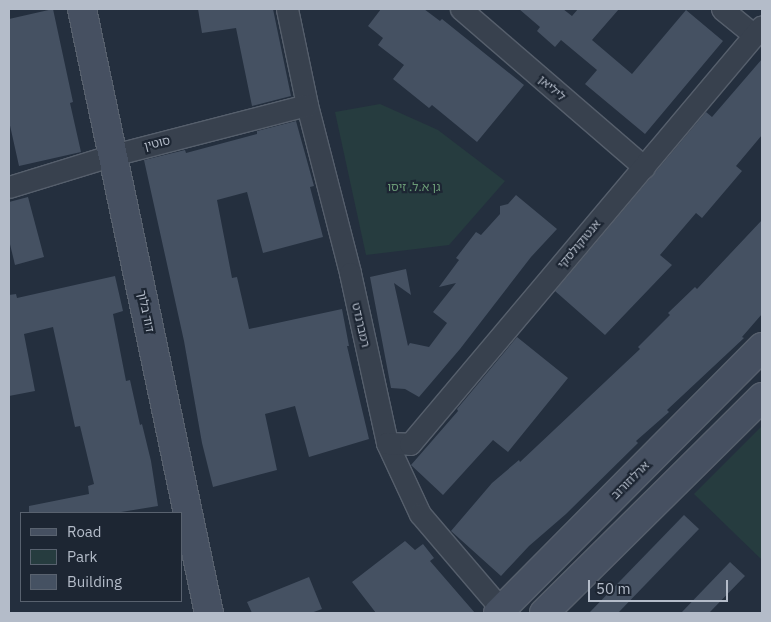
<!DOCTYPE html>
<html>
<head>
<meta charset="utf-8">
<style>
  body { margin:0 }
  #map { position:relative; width:771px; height:622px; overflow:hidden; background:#242f3e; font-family:"IBM Plex Sans","Noto Sans Hebrew",sans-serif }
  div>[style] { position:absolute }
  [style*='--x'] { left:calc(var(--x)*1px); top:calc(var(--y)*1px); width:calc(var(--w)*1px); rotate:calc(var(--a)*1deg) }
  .green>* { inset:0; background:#263c3f }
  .building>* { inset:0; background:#455162 }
  .roads { filter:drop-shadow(1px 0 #565f6c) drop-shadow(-1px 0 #565f6c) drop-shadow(0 1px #565f6c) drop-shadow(0 -1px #565f6c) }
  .street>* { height:21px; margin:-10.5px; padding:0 10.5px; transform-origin:10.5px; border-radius:10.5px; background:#38414e }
  .secondary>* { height:28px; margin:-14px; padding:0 14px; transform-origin:14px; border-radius:14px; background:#465061 }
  span { translate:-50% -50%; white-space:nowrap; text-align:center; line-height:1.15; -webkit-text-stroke:4.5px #1d2633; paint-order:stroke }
  .street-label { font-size:12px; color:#b4bcc9 }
  .park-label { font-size:12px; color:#6b9a76 }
  .frame { position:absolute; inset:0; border:10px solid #b4bcc9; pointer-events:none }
  .legend { position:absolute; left:20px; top:512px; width:162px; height:90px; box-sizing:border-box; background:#1d2633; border:1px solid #59626f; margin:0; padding:6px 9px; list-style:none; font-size:15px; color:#b4bcc9 }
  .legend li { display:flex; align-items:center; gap:10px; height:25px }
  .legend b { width:25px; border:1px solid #59626f }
  .scale { position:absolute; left:588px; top:580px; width:140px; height:22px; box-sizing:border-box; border:2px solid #b4bcc9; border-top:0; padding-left:6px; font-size:15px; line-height:18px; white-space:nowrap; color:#b4bcc9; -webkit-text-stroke:4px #1d2633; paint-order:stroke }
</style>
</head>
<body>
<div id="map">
  <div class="green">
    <div style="clip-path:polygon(380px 104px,438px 130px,505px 181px,449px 245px,366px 255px,335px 112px)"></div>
    <div style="clip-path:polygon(762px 426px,762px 560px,694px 494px)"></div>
  </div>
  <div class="building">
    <div style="clip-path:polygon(53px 9px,73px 102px,70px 103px,81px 152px,19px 166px,9px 121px,9px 19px)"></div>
    <div style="clip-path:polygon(198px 9px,273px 9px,291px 96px,252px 106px,236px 28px,202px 33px)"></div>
    <div style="clip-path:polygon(381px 9px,424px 9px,440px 21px,442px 19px,524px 85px,477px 142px,432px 105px,429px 108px,393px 79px,404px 65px,378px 45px,383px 38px,368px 26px)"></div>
    <div style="clip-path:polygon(519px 9px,563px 9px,572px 16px,578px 9px,619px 9px,592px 40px,632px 74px,686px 10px,723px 41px,645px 134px,585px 84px,597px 70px,561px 40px,555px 47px,537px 31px,540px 27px)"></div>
    <div style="clip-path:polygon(762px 59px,762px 135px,736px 166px,742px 171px,702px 218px,696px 213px,660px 255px,672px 265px,605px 335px,555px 291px,706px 112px,712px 117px)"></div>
    <div style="clip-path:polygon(296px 121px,314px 186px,310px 187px,323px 237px,263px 253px,247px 192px,217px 200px,232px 278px,237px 277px,249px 329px,342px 309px,349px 346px,347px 346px,369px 439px,309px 457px,295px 406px,265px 414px,277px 470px,213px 487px,202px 443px,184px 341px,144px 160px,185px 150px,186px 153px,257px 134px,257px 131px)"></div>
    <div style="clip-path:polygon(516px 195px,557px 229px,531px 257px,460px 349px,419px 397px,405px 389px,391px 388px,370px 277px,406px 269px,411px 295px,394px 283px,408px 346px,410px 343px,429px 347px,447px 323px,433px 312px,456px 283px,439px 287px,459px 260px,456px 258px,476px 232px,481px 235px,500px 214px,500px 206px,508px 204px)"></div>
    <div style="clip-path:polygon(28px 197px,44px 257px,15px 265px,9px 240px,9px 202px)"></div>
    <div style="clip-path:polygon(762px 220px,762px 314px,742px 337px,744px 338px,667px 410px,669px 412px,636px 441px,638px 443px,566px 514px,529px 546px,501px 576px,451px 531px,492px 483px,519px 460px,520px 462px,640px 349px,638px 347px,670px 315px,668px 313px,695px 287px,697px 289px)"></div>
    <div style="clip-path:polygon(115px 276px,123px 311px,113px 314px,126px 381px,130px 380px,140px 425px,142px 424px,151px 461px,158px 506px,115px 513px,29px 513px,29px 506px,89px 494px,88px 486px,94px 484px,80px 426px,75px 427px,53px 327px,24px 334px,35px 391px,9px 396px,9px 295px,16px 294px,17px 298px)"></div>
    <div style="clip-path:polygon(517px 337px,568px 378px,508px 452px,493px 440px,443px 495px,411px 465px,458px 411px,457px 409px)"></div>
    <div style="clip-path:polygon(684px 515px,699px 529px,618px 613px,589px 613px)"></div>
    <div style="clip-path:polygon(405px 541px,415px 550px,423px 544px,434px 558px,430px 561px,475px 613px,376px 613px,352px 582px)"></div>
    <div style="clip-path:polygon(730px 562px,745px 576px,709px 613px,681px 613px)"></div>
    <div style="clip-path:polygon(309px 577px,322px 609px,311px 613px,252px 613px,247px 602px)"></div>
  </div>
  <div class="roads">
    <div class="street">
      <div style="--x:287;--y:9;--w:98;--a:78.2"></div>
      <div style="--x:307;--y:105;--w:173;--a:75.6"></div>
      <div style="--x:350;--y:273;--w:174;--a:77.7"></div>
      <div style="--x:387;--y:443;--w:78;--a:65.1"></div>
      <div style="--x:420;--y:514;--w:126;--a:49.5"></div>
      <div style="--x:461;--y:9;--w:242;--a:40.8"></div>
      <div style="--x:722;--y:9;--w:41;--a:39.1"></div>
      <div style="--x:9;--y:187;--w:109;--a:-17.1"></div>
      <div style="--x:113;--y:155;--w:200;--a:-14.5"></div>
      <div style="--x:387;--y:443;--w:23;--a:2"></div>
      <div style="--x:410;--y:444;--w:546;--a:-49.9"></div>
    </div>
    <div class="secondary">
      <div style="--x:82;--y:9;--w:617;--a:78.13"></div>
      <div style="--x:498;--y:613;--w:375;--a:-45.2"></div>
      <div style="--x:544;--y:613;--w:307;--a:-44.7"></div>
    </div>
  </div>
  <div class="street-label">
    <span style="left:552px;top:88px;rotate:41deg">ליליאן</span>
    <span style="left:157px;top:143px;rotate:-14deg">סוטין</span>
    <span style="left:579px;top:244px;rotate:-50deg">אנטוקולסקי</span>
    <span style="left:146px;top:311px;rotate:78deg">דוד בלוך</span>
    <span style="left:361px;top:325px;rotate:77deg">רמברנדט</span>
    <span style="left:630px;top:480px;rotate:-45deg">ארלוזורוב</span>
  </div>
  <div class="park-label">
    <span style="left:414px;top:187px">גן א.ל. זיסו</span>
  </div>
  <div class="frame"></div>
  <ul class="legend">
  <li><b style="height:6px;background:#465061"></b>Road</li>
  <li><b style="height:14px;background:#263c3f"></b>Park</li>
  <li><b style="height:14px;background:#455162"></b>Building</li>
  </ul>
  <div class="scale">50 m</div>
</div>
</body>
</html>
